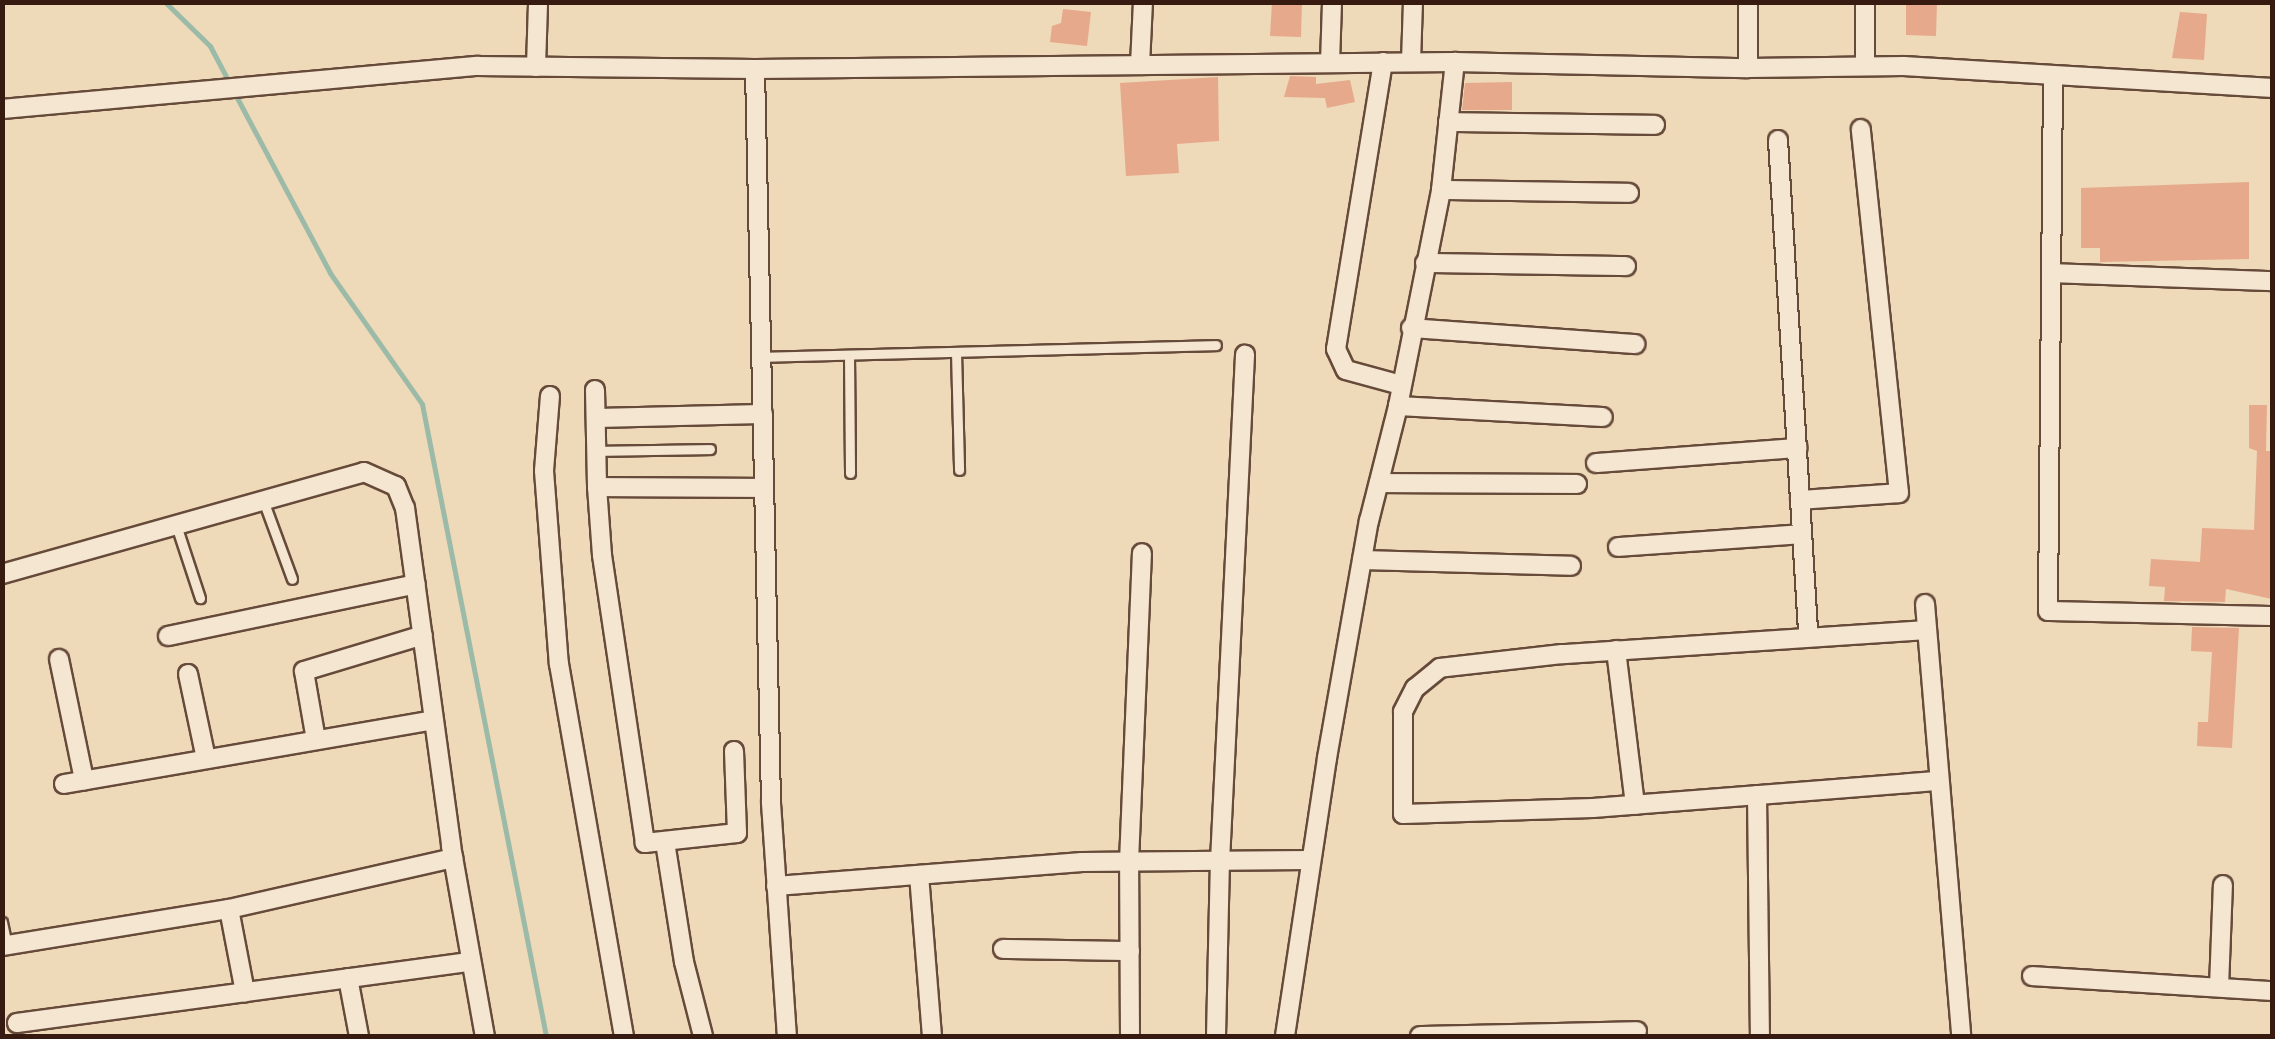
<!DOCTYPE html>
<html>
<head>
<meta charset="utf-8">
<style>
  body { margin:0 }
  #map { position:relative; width:2275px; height:1039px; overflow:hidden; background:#eed9b8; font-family:"IM FELL Great Primer",serif }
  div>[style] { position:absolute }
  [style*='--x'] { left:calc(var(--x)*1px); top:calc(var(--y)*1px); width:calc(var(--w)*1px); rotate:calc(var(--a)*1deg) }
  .stream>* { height:5px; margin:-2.5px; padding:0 2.5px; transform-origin:2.5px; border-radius:2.5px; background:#9bbba8 }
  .building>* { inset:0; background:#e6a98c }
  .roads { filter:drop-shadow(2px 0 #664a3a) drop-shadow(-2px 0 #664a3a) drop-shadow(0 2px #664a3a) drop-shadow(0 -2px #664a3a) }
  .service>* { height:9px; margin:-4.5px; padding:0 4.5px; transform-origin:4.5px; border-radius:4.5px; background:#f4e6d1 }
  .minor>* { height:18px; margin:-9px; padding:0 9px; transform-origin:9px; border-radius:9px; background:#f4e6d1 }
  span { translate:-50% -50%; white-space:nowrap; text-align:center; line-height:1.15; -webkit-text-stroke:10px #f4e6d1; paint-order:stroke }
  .frame { position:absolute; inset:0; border:5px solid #381b10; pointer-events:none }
</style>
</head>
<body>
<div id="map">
  <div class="stream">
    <div style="--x:165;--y:2;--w:63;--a:44.4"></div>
    <div style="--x:210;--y:46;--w:43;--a:62.2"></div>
    <div style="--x:235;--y:94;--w:203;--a:62"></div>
    <div style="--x:330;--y:273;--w:160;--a:54.9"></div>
    <div style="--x:422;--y:404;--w:644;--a:78.9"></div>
  </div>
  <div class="building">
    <div style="clip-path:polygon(1272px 2px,1302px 2px,1301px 37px,1270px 36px)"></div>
    <div style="clip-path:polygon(1906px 2px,1937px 2px,1936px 36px,1906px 35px)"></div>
    <div style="clip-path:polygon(1063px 9px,1091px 12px,1087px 46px,1050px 42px,1052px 26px,1061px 23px)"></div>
    <div style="clip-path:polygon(2180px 12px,2207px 14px,2204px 60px,2172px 58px)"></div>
    <div style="clip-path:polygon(1290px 76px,1316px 77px,1316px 84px,1350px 80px,1355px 102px,1327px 108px,1325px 98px,1284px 97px)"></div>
    <div style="clip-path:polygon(1218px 77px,1219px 141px,1177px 144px,1179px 173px,1126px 176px,1120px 83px)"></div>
    <div style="clip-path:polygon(1512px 82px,1512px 110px,1462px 110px,1465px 83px)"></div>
    <div style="clip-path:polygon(2249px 182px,2249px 259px,2100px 262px,2100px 248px,2081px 248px,2081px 188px)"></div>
    <div style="clip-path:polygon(2249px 405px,2267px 405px,2266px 451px,2272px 451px,2272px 599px,2226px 589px,2225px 602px,2164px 601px,2165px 587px,2149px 586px,2151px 559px,2200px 562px,2202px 528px,2254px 530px,2257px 451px,2249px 448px)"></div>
    <div style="clip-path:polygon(2192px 627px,2239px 628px,2232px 748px,2197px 746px,2198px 722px,2208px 722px,2212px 652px,2191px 651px)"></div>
  </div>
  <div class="roads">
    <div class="service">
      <div style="--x:956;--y:352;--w:118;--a:88.5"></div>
      <div style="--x:849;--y:355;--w:118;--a:89.5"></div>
      <div style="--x:761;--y:357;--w:455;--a:-1.5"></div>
      <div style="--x:596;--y:451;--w:114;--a:-1"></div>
      <div style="--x:263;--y:500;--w:84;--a:69.8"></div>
      <div style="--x:176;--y:525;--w:77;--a:71.8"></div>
      <div style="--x:2;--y:922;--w:24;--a:78"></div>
    </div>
    <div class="minor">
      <div style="--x:1865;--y:2;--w:63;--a:90"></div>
      <div style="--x:1383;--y:62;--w:291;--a:99.3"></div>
      <div style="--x:1336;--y:349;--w:23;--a:65"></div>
      <div style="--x:1346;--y:370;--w:57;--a:15.3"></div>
      <div style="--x:1411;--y:62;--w:60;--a:-88.1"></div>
      <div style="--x:1330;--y:63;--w:61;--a:-88.1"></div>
      <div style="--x:1140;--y:65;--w:63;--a:-87.3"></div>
      <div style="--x:536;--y:67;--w:65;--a:-88.2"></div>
      <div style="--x:1748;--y:68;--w:66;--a:-90"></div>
      <div style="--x:755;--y:69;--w:734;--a:88.75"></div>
      <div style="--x:771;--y:803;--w:234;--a:86.1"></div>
      <div style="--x:2053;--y:77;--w:534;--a:90.54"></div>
      <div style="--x:2048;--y:611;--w:224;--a:1.3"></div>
      <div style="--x:2;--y:109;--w:477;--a:-5.2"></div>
      <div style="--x:477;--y:66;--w:278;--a:0.6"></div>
      <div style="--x:755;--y:69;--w:700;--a:-0.57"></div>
      <div style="--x:1455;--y:62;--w:293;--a:1.2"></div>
      <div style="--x:1748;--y:68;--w:156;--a:-0.7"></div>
      <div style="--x:1904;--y:66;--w:369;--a:3.4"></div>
      <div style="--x:1448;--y:122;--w:207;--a:0.8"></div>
      <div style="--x:1778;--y:140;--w:498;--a:86.5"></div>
      <div style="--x:1441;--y:190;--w:188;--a:0.9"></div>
      <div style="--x:1425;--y:263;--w:201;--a:0.9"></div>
      <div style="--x:2052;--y:273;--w:220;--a:2.1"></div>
      <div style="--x:1411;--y:328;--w:225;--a:4.1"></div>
      <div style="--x:595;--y:390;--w:97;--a:88.8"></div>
      <div style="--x:550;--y:396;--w:75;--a:94.6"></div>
      <div style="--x:544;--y:471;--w:194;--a:85.6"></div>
      <div style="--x:559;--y:664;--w:378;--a:80.1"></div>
      <div style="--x:1398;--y:406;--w:205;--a:3.1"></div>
      <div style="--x:596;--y:418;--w:167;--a:-1.4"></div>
      <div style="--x:1596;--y:463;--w:202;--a:-4.3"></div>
      <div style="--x:1379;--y:483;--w:198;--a:0.3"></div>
      <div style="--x:1800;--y:500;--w:99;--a:-4"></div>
      <div style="--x:1899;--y:493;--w:366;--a:-96"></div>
      <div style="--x:1618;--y:547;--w:184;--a:-4"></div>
      <div style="--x:1362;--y:560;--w:209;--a:1.6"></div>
      <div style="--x:2;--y:574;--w:376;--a:-15.7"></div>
      <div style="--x:364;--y:472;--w:35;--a:24"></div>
      <div style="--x:396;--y:486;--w:24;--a:68"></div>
      <div style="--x:405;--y:508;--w:341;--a:82.2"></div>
      <div style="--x:451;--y:846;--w:193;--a:79.9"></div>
      <div style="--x:1925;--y:604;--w:433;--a:85.2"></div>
      <div style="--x:1927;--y:630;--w:366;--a:176.2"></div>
      <div style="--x:1562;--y:654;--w:123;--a:173.5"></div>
      <div style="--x:1440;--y:668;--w:32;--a:141"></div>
      <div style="--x:1415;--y:688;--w:27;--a:117"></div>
      <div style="--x:1403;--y:712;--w:102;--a:90"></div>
      <div style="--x:1403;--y:814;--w:190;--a:-1.8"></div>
      <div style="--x:1593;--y:808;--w:347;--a:-4.5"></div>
      <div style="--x:168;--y:636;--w:253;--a:-11.8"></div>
      <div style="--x:1616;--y:650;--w:156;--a:83"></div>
      <div style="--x:59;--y:659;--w:124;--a:78.3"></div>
      <div style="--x:188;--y:674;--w:87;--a:78"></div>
      <div style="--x:316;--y:740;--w:70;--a:-99.9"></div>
      <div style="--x:304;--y:671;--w:124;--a:-16.8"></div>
      <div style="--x:734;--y:751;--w:82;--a:87.9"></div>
      <div style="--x:737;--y:833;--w:93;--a:173.8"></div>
      <div style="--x:645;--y:843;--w:291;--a:-98.5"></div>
      <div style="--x:602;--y:555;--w:68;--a:-94.2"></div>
      <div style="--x:597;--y:487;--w:167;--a:0.3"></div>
      <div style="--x:64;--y:784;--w:375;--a:-9.8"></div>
      <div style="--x:1757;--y:795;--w:241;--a:89.3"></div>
      <div style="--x:665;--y:842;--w:121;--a:81"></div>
      <div style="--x:684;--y:962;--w:76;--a:75.6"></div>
      <div style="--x:919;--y:875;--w:162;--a:85.4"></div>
      <div style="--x:776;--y:886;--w:307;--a:-4.5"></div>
      <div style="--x:1082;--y:862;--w:229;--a:-0.5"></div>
      <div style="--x:229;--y:909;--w:85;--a:79.1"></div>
      <div style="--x:2;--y:946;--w:230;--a:-9.3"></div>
      <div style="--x:229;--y:909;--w:230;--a:-12.8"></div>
      <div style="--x:1003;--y:949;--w:127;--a:0.9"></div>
      <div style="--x:2032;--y:976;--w:240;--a:3.6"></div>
      <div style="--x:348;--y:978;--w:59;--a:79.3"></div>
      <div style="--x:2219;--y:987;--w:102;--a:-87.8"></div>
      <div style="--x:17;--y:1023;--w:458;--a:-7.7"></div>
      <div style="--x:1130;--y:1036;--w:174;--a:-90.3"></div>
      <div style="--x:1129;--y:862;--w:309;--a:-87.6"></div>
      <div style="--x:1216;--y:1036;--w:175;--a:-88.7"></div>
      <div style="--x:1220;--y:861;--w:507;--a:-87.17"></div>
      <div style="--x:1285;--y:1036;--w:281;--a:-81.4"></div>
      <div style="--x:1327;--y:758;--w:241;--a:-80"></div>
      <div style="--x:1369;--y:521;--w:119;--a:-75.8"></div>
      <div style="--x:1398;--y:406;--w:220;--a:-78.7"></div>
      <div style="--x:1441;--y:190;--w:129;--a:-83.8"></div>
      <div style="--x:1420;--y:1036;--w:217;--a:-1.3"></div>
    </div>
  </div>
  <div class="frame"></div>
</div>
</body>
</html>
